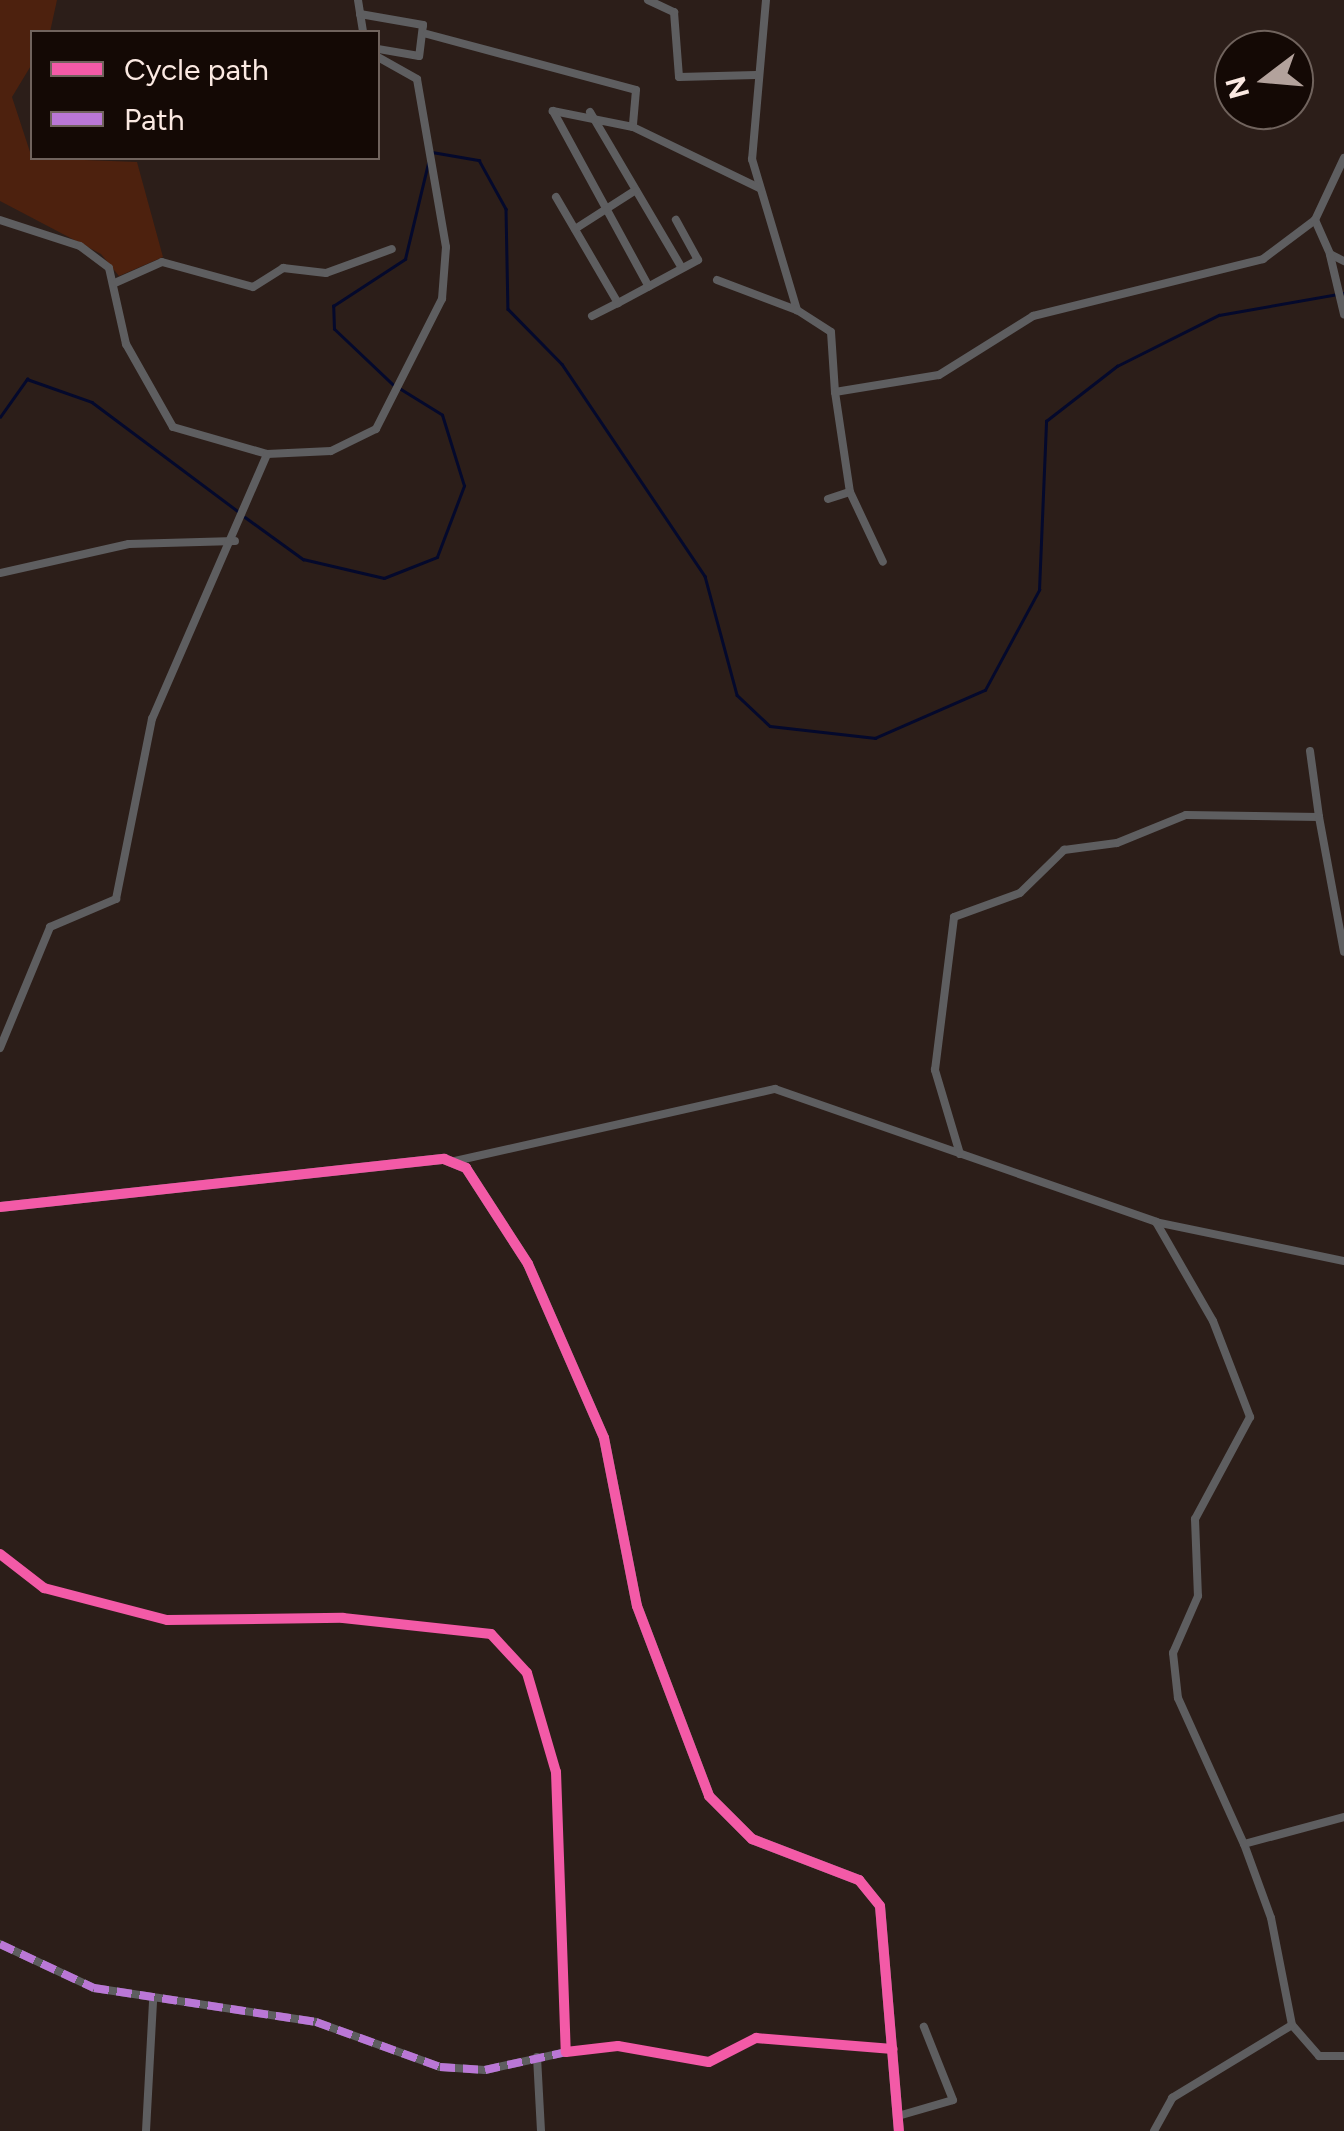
<!DOCTYPE html>
<html>
<head>
<meta charset="utf-8">
<style>
  body { margin:0 }
  #map { position:relative; width:1344px; height:2131px; overflow:hidden; background:#2c1e19; font-family:Figtree,sans-serif }
  div>[style] { position:absolute }
  [style*='--x'] { left:calc(var(--x)*1px); top:calc(var(--y)*1px); width:calc(var(--w)*1px); rotate:calc(var(--a)*1deg) }
  .green>* { inset:0; background:#4d210e }
  .stream>* { height:2.5px; margin:-1.25px; padding:0 1.25px; transform-origin:1.25px; border-radius:1.25px; background:#04092c }
  .minor>* { height:8px; margin:-4px; padding:0 4px; transform-origin:4px; border-radius:4px; background:#5e5e60 }
  .tertiary>* { height:10px; margin:-5px; padding:0 5px; transform-origin:5px; border-radius:5px; background:#5e5e60 }
  .quiet>* { height:8px; margin-top:-4px; transform-origin:0; background:repeating-linear-gradient(90deg,#ba77d6 0 15px,transparent 0 23px) }
  .cycleway>* { height:10px; margin:-5px; padding:0 5px; transform-origin:5px; border-radius:5px; background:#f35aa7 }
  span { translate:-50% -50%; white-space:nowrap; text-align:center; line-height:1.15; -webkit-text-stroke:8px #140905; paint-order:stroke }
  .legend { position:absolute; left:30px; top:30px; width:350px; height:130px; box-sizing:border-box; background:#140905; border:2px solid #70635d; margin:0; padding:12px 18px; list-style:none; font-size:30px; color:#fbe9e2 }
  .legend li { display:flex; align-items:center; gap:20px; height:50px }
  .legend b { width:50px; border:2px solid #70635d }
  .north { position:absolute; left:1214px; top:30px; width:100px; height:100px; box-sizing:border-box; background:#140905; border:2px solid #70635d; border-radius:50%; rotate:254deg; font-size:28px; font-weight:700; line-height:40px; text-align:center; color:#fbe9e2 }
  .north::after { content:''; display:block; margin:auto; width:35px; height:45px; background:#b3a29c; clip-path:polygon(50% 0,100% 100%,50% 72%,0 100%) }
</style>
</head>
<body>
<div id="map">
  <div class="green">
    <div style="clip-path:polygon(0 0,57px 0,50px 32px,32px 32px,32px 64px,12px 97px,32px 158px,137px 162px,163px 257px,119px 276px,101px 254px,0 201px)"></div>
  </div>
  <div class="stream">
    <div style="--x:432;--y:152;--w:48;--a:9.7"></div>
    <div style="--x:479;--y:160;--w:56;--a:61.1"></div>
    <div style="--x:506;--y:209;--w:100;--a:88.9"></div>
    <div style="--x:508;--y:309;--w:77;--a:45.5"></div>
    <div style="--x:562;--y:364;--w:256;--a:56"></div>
    <div style="--x:705;--y:576;--w:123;--a:74.9"></div>
    <div style="--x:737;--y:695;--w:45;--a:43.2"></div>
    <div style="--x:770;--y:726;--w:106;--a:6.5"></div>
    <div style="--x:875;--y:738;--w:120;--a:-23.6"></div>
    <div style="--x:985;--y:690;--w:114;--a:-61.6"></div>
    <div style="--x:1039;--y:590;--w:169;--a:-87.6"></div>
    <div style="--x:1046;--y:421;--w:90;--a:-37.8"></div>
    <div style="--x:1117;--y:366;--w:114;--a:-26.6"></div>
    <div style="--x:1219;--y:315;--w:127;--a:-10"></div>
    <div style="--x:393;--y:385;--w:81;--a:-136.5"></div>
    <div style="--x:334;--y:329;--w:23;--a:-92"></div>
    <div style="--x:333;--y:306;--w:86;--a:-33.1"></div>
    <div style="--x:405;--y:259;--w:99;--a:-76.5"></div>
    <div style="--x:0;--y:417;--w:47;--a:-54.6"></div>
    <div style="--x:27;--y:379;--w:69;--a:19.5"></div>
    <div style="--x:92;--y:402;--w:184;--a:36.8"></div>
    <div style="--x:245;--y:517;--w:72;--a:35.9"></div>
    <div style="--x:303;--y:559;--w:83;--a:13.2"></div>
    <div style="--x:384;--y:578;--w:57;--a:-21.6"></div>
    <div style="--x:437;--y:557;--w:76;--a:-69.2"></div>
    <div style="--x:464;--y:486;--w:74;--a:-107.2"></div>
    <div style="--x:442;--y:415;--w:49;--a:-148.2"></div>
  </div>
  <div class="minor">
    <div style="--x:358;--y:0;--w:32;--a:81"></div>
    <div style="--x:648;--y:0;--w:29;--a:25"></div>
    <div style="--x:674;--y:12;--w:65;--a:85.6"></div>
    <div style="--x:679;--y:77;--w:77;--a:-1.5"></div>
    <div style="--x:766;--y:0;--w:160;--a:95"></div>
    <div style="--x:752;--y:159;--w:158;--a:73.4"></div>
    <div style="--x:797;--y:310;--w:40;--a:32.9"></div>
    <div style="--x:831;--y:332;--w:60;--a:86.2"></div>
    <div style="--x:835;--y:392;--w:105;--a:-9.3"></div>
    <div style="--x:939;--y:375;--w:111;--a:-32.1"></div>
    <div style="--x:1033;--y:316;--w:237;--a:-13.9"></div>
    <div style="--x:1263;--y:259;--w:65;--a:-36.9"></div>
    <div style="--x:360;--y:14;--w:64;--a:9.9"></div>
    <div style="--x:423;--y:25;--w:31;--a:97"></div>
    <div style="--x:419;--y:56;--w:42;--a:-170.3"></div>
    <div style="--x:427;--y:34;--w:216;--a:15"></div>
    <div style="--x:636;--y:90;--w:37;--a:95"></div>
    <div style="--x:633;--y:127;--w:140;--a:25.8"></div>
    <div style="--x:590;--y:112;--w:181;--a:59.5"></div>
    <div style="--x:633;--y:127;--w:82;--a:-168.7"></div>
    <div style="--x:553;--y:111;--w:200;--a:61.4"></div>
    <div style="--x:1344;--y:158;--w:68;--a:115.1"></div>
    <div style="--x:1315;--y:220;--w:37;--a:66"></div>
    <div style="--x:1330;--y:254;--w:16;--a:27"></div>
    <div style="--x:556;--y:197;--w:123;--a:59.7"></div>
    <div style="--x:618;--y:303;--w:91;--a:-28.3"></div>
    <div style="--x:698;--y:260;--w:46;--a:-118.8"></div>
    <div style="--x:0;--y:220;--w:84;--a:18"></div>
    <div style="--x:80;--y:246;--w:36;--a:37"></div>
    <div style="--x:109;--y:268;--w:78;--a:77.4"></div>
    <div style="--x:126;--y:344;--w:95;--a:60.5"></div>
    <div style="--x:173;--y:427;--w:98;--a:16"></div>
    <div style="--x:575;--y:229;--w:72;--a:-32.6"></div>
    <div style="--x:1330;--y:255;--w:61;--a:76.7"></div>
    <div style="--x:717;--y:280;--w:85;--a:20.6"></div>
    <div style="--x:117;--y:282;--w:49;--a:-24"></div>
    <div style="--x:162;--y:262;--w:94;--a:15.4"></div>
    <div style="--x:253;--y:287;--w:36;--a:-32"></div>
    <div style="--x:283;--y:268;--w:43;--a:6.6"></div>
    <div style="--x:326;--y:273;--w:70;--a:-20"></div>
    <div style="--x:592;--y:316;--w:29;--a:-27"></div>
    <div style="--x:835;--y:392;--w:101;--a:81.5"></div>
    <div style="--x:850;--y:492;--w:77;--a:64.8"></div>
    <div style="--x:828;--y:499;--w:23;--a:-18"></div>
    <div style="--x:0;--y:573;--w:132;--a:-12.7"></div>
    <div style="--x:129;--y:544;--w:106;--a:-1.6"></div>
    <div style="--x:1310;--y:751;--w:67;--a:82.2"></div>
    <div style="--x:0;--y:1048;--w:131;--a:-67.5"></div>
    <div style="--x:50;--y:927;--w:72;--a:-23"></div>
    <div style="--x:116;--y:899;--w:184;--a:-78.7"></div>
    <div style="--x:152;--y:719;--w:289;--a:-66.5"></div>
    <div style="--x:267;--y:454;--w:64;--a:-2.7"></div>
    <div style="--x:331;--y:451;--w:50;--a:-26.1"></div>
    <div style="--x:376;--y:429;--w:146;--a:-63.1"></div>
    <div style="--x:442;--y:299;--w:52;--a:-85.6"></div>
    <div style="--x:446;--y:247;--w:170;--a:-99.8"></div>
    <div style="--x:417;--y:79;--w:45;--a:-150.6"></div>
    <div style="--x:960;--y:1154;--w:88;--a:-106.6"></div>
    <div style="--x:935;--y:1070;--w:154;--a:-82.9"></div>
    <div style="--x:954;--y:917;--w:70;--a:-20"></div>
    <div style="--x:1020;--y:893;--w:62;--a:-44.3"></div>
    <div style="--x:1064;--y:850;--w:53;--a:-7.5"></div>
    <div style="--x:1117;--y:843;--w:74;--a:-22.1"></div>
    <div style="--x:1186;--y:815;--w:133;--a:0.9"></div>
    <div style="--x:1319;--y:817;--w:137;--a:79.5"></div>
    <div style="--x:455;--y:1161;--w:328;--a:-12.7"></div>
    <div style="--x:775;--y:1089;--w:404;--a:19.2"></div>
    <div style="--x:1344;--y:1261;--w:192;--a:-168.3"></div>
    <div style="--x:1156;--y:1222;--w:114;--a:60.1"></div>
    <div style="--x:1213;--y:1321;--w:103;--a:68.9"></div>
    <div style="--x:1250;--y:1417;--w:116;--a:118.3"></div>
    <div style="--x:1195;--y:1519;--w:77;--a:87.8"></div>
    <div style="--x:1198;--y:1596;--w:62;--a:113.7"></div>
    <div style="--x:1173;--y:1653;--w:45;--a:83.7"></div>
    <div style="--x:1178;--y:1698;--w:160;--a:65.7"></div>
    <div style="--x:1244;--y:1844;--w:104;--a:-15.1"></div>
    <div style="--x:0;--y:1554;--w:56;--a:37.7"></div>
    <div style="--x:44;--y:1588;--w:127;--a:14.6"></div>
    <div style="--x:167;--y:1620;--w:176;--a:-0.7"></div>
    <div style="--x:343;--y:1618;--w:149;--a:6.2"></div>
    <div style="--x:491;--y:1634;--w:53;--a:47.3"></div>
    <div style="--x:527;--y:1673;--w:103;--a:73.7"></div>
    <div style="--x:556;--y:1772;--w:280;--a:88"></div>
    <div style="--x:566;--y:2052;--w:52;--a:-6.6"></div>
    <div style="--x:618;--y:2046;--w:92;--a:10"></div>
    <div style="--x:709;--y:2062;--w:53;--a:-27.1"></div>
    <div style="--x:756;--y:2038;--w:137;--a:4.6"></div>
    <div style="--x:0;--y:1944;--w:104;--a:25.1"></div>
    <div style="--x:94;--y:1988;--w:225;--a:8.7"></div>
    <div style="--x:316;--y:2022;--w:132;--a:19.9"></div>
    <div style="--x:440;--y:2067;--w:45;--a:3.8"></div>
    <div style="--x:485;--y:2070;--w:83;--a:-12.5"></div>
    <div style="--x:1292;--y:2025;--w:41;--a:48.9"></div>
    <div style="--x:1319;--y:2056;--w:25;--a:0"></div>
    <div style="--x:537;--y:2057;--w:74;--a:86.9"></div>
    <div style="--x:898;--y:2116;--w:57;--a:-16.2"></div>
    <div style="--x:953;--y:2100;--w:79;--a:-111.7"></div>
    <div style="--x:146;--y:2131;--w:131;--a:-86.9"></div>
    <div style="--x:1154;--y:2131;--w:38;--a:-61"></div>
    <div style="--x:1172;--y:2098;--w:140;--a:-31.3"></div>
    <div style="--x:1292;--y:2025;--w:109;--a:-101.1"></div>
    <div style="--x:1271;--y:1918;--w:79;--a:-110"></div>
  </div>
  <div class="tertiary">
    <div style="--x:0;--y:1207;--w:447;--a:-6.2"></div>
    <div style="--x:444;--y:1159;--w:24;--a:22"></div>
    <div style="--x:466;--y:1168;--w:114;--a:57.1"></div>
    <div style="--x:528;--y:1264;--w:190;--a:66.4"></div>
    <div style="--x:604;--y:1438;--w:171;--a:78.9"></div>
    <div style="--x:637;--y:1606;--w:203;--a:69.2"></div>
    <div style="--x:709;--y:1796;--w:61;--a:45"></div>
    <div style="--x:752;--y:1839;--w:115;--a:21"></div>
    <div style="--x:859;--y:1880;--w:33;--a:51"></div>
    <div style="--x:880;--y:1906;--w:226;--a:85.2"></div>
  </div>
  <div class="quiet">
    <div style="--x:0;--y:1944;--w:104;--a:25.1"></div>
    <div style="--x:94;--y:1988;--w:225;--a:8.7"></div>
    <div style="--x:316;--y:2022;--w:132;--a:19.9"></div>
    <div style="--x:440;--y:2067;--w:45;--a:3.8"></div>
    <div style="--x:485;--y:2070;--w:83;--a:-12.5"></div>
  </div>
  <div class="cycleway">
    <div style="--x:0;--y:1207;--w:447;--a:-6.2"></div>
    <div style="--x:444;--y:1159;--w:24;--a:22"></div>
    <div style="--x:466;--y:1168;--w:114;--a:57.1"></div>
    <div style="--x:528;--y:1264;--w:190;--a:66.4"></div>
    <div style="--x:604;--y:1438;--w:171;--a:78.9"></div>
    <div style="--x:637;--y:1606;--w:203;--a:69.2"></div>
    <div style="--x:709;--y:1796;--w:61;--a:45"></div>
    <div style="--x:752;--y:1839;--w:115;--a:21"></div>
    <div style="--x:859;--y:1880;--w:33;--a:51"></div>
    <div style="--x:880;--y:1906;--w:226;--a:85.2"></div>
    <div style="--x:0;--y:1554;--w:56;--a:37.7"></div>
    <div style="--x:44;--y:1588;--w:127;--a:14.6"></div>
    <div style="--x:167;--y:1620;--w:176;--a:-0.7"></div>
    <div style="--x:343;--y:1618;--w:149;--a:6.2"></div>
    <div style="--x:491;--y:1634;--w:53;--a:47.3"></div>
    <div style="--x:527;--y:1673;--w:103;--a:73.7"></div>
    <div style="--x:556;--y:1772;--w:280;--a:88"></div>
    <div style="--x:566;--y:2052;--w:52;--a:-6.6"></div>
    <div style="--x:618;--y:2046;--w:92;--a:10"></div>
    <div style="--x:709;--y:2062;--w:53;--a:-27.1"></div>
    <div style="--x:756;--y:2038;--w:137;--a:4.6"></div>
  </div>
  <ul class="legend">
  <li><b style="height:12px;background:#f35aa7"></b>Cycle path</li>
  <li><b style="height:12px;background:#ba77d6"></b>Path</li>
  </ul>
  <div class="north">N</div>
</div>
</body>
</html>
